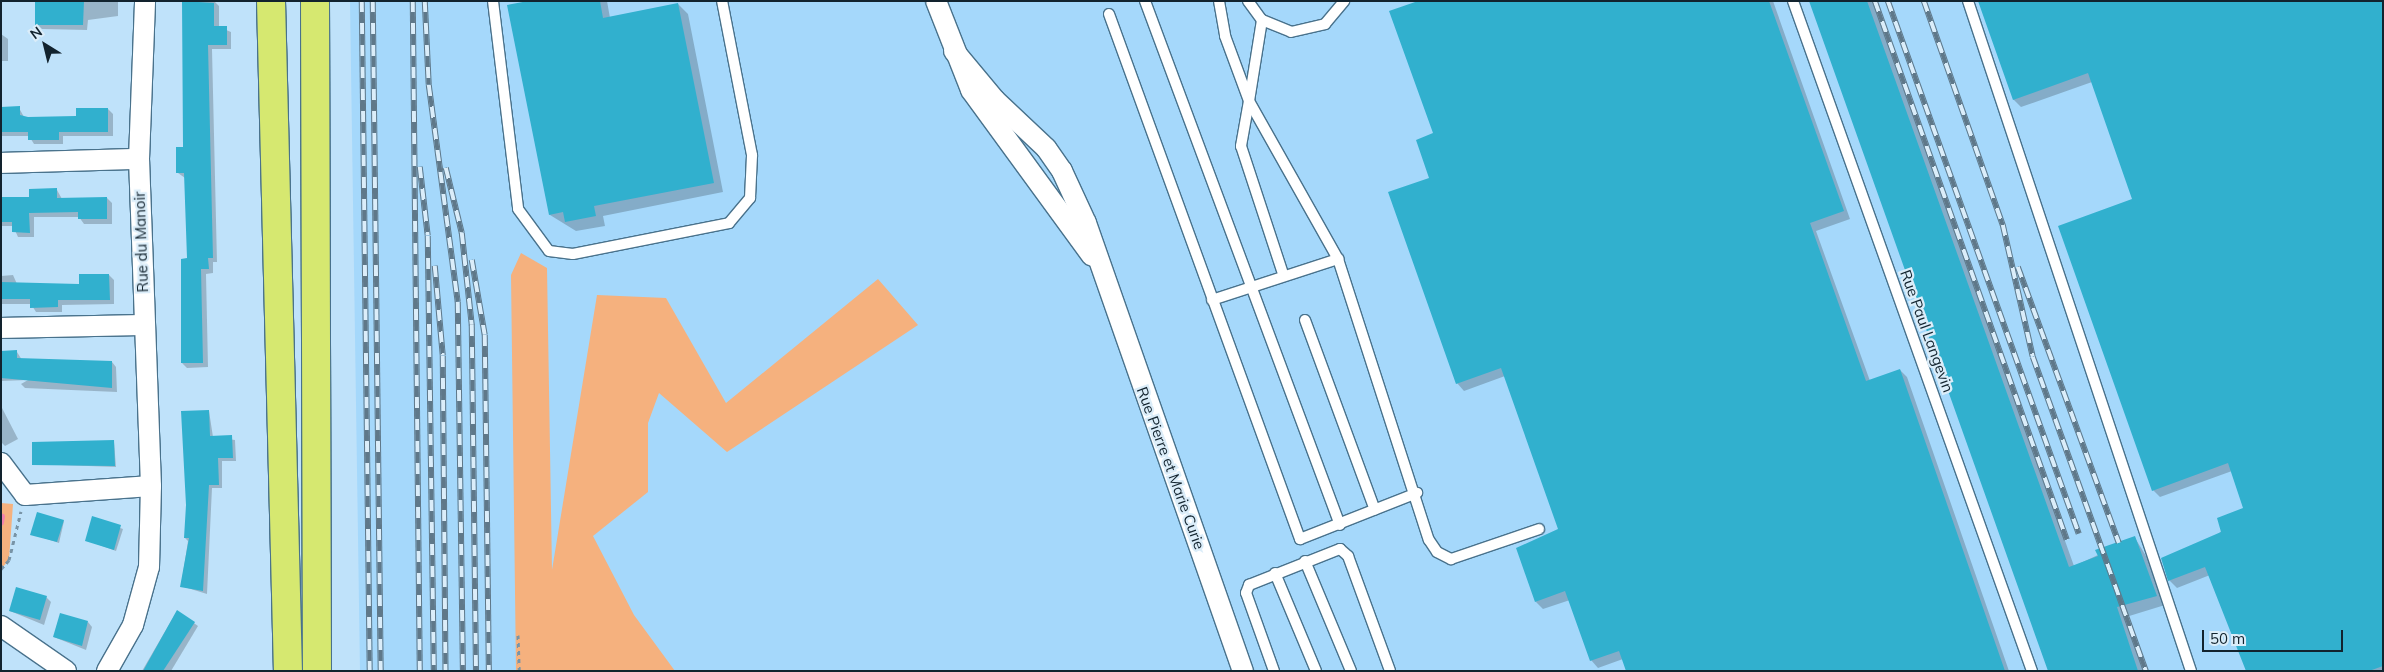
<!DOCTYPE html>
<html>
<head>
<meta charset="utf-8">
<style>
  body { margin:0 }
  #map { position:relative; width:2384px; height:672px; overflow:hidden; background:#bfe2fa; font-family:Mulish,sans-serif }
  div>[style] { position:absolute }
  [style*='--x'] { left:calc(var(--x)*1px); top:calc(var(--y)*1px); width:calc(var(--w)*1px); rotate:calc(var(--a)*1deg) }
  .built>* { inset:0; background:#a5d8fb }
  .green>* { inset:0; background:#f5b17e }
  .shadow>* { inset:0; background:#0003 }
  .stream>* { height:5.5px; margin:-2.75px; padding:0 2.75px; transform-origin:2.75px; border-radius:2.75px; background:#f283ac }
  .building>* { inset:0; background:#31b0ce }
  .path>* { height:3px; margin-top:-1.5px; transform-origin:0; background:repeating-linear-gradient(90deg,#7894a7 0 4px,transparent 0 8px) }
  .roads { filter:drop-shadow(1px 0 #49728c) drop-shadow(-1px 0 #49728c) drop-shadow(0 1px #49728c) drop-shadow(0 -1px #49728c) }
  .service>* { height:10px; margin:-5px; padding:0 5px; transform-origin:5px; border-radius:5px; background:#fff }
  .minor>* { height:20px; margin:-10px; padding:0 10px; transform-origin:10px; border-radius:10px; background:#fff }
  .trunk>* { height:28px; margin:-14px; padding:0 14px; transform-origin:14px; border-radius:14px; background:#d6e870 }
  .rail>* { height:5.5px; margin-top:-2.75px; transform-origin:0; background:repeating-linear-gradient(90deg,#dbedf9 0 11px,#5f7889 0 22px); box-sizing:border-box; border-block:1px solid #5f7889 }
  span { translate:-50% -50%; white-space:nowrap; text-align:center; line-height:1.15; -webkit-text-stroke:4.5px #dbedf9; paint-order:stroke }
  .street-label { font-size:15px; color:#12232e }
  .frame { position:absolute; inset:0; border:2px solid #12232e; pointer-events:none }
  .north { position:absolute; left:20px; top:20px; width:50px; height:50px; -webkit-text-stroke:4px #dbedf9; paint-order:stroke; rotate:324deg; font-size:14px; font-weight:700; line-height:20px; text-align:center; color:#12232e }
  .north::after { content:''; display:block; margin:auto; width:18px; height:22px; background:#12232e; clip-path:polygon(50% 0,100% 100%,50% 72%,0 100%) }
  .scale { position:absolute; left:2202px; top:630px; width:141px; height:22px; box-sizing:border-box; border:2px solid #12232e; border-top:0; padding-left:6px; font-size:15px; line-height:18px; white-space:nowrap; color:#12232e; -webkit-text-stroke:4px #dbedf9; paint-order:stroke }
</style>
</head>
<body>
<div id="map">
  <div class="built">
    <div style="clip-path:polygon(350px 1px,2383px 1px,2383px 671px,360px 671px)"></div>
  </div>
  <div class="green">
    <div style="clip-path:polygon(521px 253px,547px 268px,552px 570px,597px 295px,666px 298px,726px 403px,878px 279px,918px 325px,727px 452px,659px 393px,648px 423px,648px 492px,593px 536px,634px 615px,675px 671px,516px 671px,511px 275px)"></div>
    <div style="clip-path:polygon(1px 503px,13px 504px,9px 560px,1px 569px)"></div>
  </div>
  <div class="shadow">
    <div style="clip-path:polygon(118px 1px,118px 16px,88px 20px,87px 30px,42px 29px,37px 24px,37px 3px)"></div>
    <div style="clip-path:polygon(214px 1px,219px 6px,219px 27px,231px 32px,231px 49px,212px 49px,217px 262px,213px 262px,213px 273px,206px 274px,208px 367px,187px 368px,182px 363px,189px 260px,185px 178px,178px 173px,184px 148px,183px 2px)"></div>
    <div style="clip-path:polygon(534px 1px,607px 1px,610px 18px,678px 4px,688px 14px,723px 192px,603px 216px,605px 226px,576px 231px,550px 215px)"></div>
    <div style="clip-path:polygon(1421px 1px,1773px 1px,1850px 219px,1816px 231px,1870px 381px,1900px 370px,1907px 377px,2009px 671px,1627px 671px,1623px 659px,1598px 668px,1591px 660px,1570px 600px,1543px 609px,1536px 602px,1560px 529px,1505px 376px,1464px 391px,1457px 383px,1431px 178px,1435px 134px)"></div>
    <div style="clip-path:polygon(1810px 1px,1873px 1px,2074px 566px,2135px 538px,2157px 574px,2165px 605px,2126px 617px,2144px 671px,2049px 671px)"></div>
    <div style="clip-path:polygon(1979px 1px,2383px 1px,2383px 671px,2248px 671px,2210px 575px,2177px 588px,2169px 580px,2245px 509px,2232px 471px,2160px 497px,2153px 490px,2134px 200px,2092px 82px,2021px 107px,2014px 100px)"></div>
    <div style="clip-path:polygon(1px 34px,8px 39px,8px 61px,1px 61px)"></div>
    <div style="clip-path:polygon(1px 108px,19px 108px,24px 117px,78px 117px,108px 109px,113px 114px,113px 136px,63px 136px,63px 144px,34px 144px,29px 136px,1px 136px)"></div>
    <div style="clip-path:polygon(57px 190px,62px 199px,107px 198px,112px 203px,112px 224px,84px 224px,79px 217px,34px 217px,34px 237px,18px 237px,13px 226px,1px 226px,1px 198px,31px 198px)"></div>
    <div style="clip-path:polygon(13px 275px,17px 284px,80px 286px,109px 275px,114px 280px,114px 304px,62px 305px,62px 312px,36px 312px,31px 304px,1px 304px,1px 276px)"></div>
    <div style="clip-path:polygon(1px 352px,17px 352px,22px 360px,112px 362px,116px 367px,117px 392px,25px 388px,21px 384px,28px 380px,1px 381px)"></div>
    <div style="clip-path:polygon(1px 406px,18px 439px,5px 446px,1px 442px)"></div>
    <div style="clip-path:polygon(209px 411px,213px 437px,235px 440px,236px 461px,222px 461px,222px 488px,212px 488px,207px 594px,181px 586px,188px 541px,185px 538px)"></div>
    <div style="clip-path:polygon(114px 442px,116px 467px,33px 464px)"></div>
    <div style="clip-path:polygon(93px 518px,123px 529px,116px 551px,86px 540px)"></div>
    <div style="clip-path:polygon(64px 521px,59px 543px,32px 534px)"></div>
    <div style="clip-path:polygon(46px 597px,51px 602px,44px 625px,10px 611px)"></div>
    <div style="clip-path:polygon(177px 611px,198px 626px,171px 671px,142px 671px)"></div>
    <div style="clip-path:polygon(88px 622px,92px 627px,86px 650px,54px 637px)"></div>
  </div>
  <div class="stream">
    <div style="--x:1;--y:523;--w:6;--a:-81"></div>
  </div>
  <div class="building">
    <div style="clip-path:polygon(84px 1px,83px 25px,35px 25px,35px 2px)"></div>
    <div style="clip-path:polygon(182px 1px,214px 3px,214px 26px,227px 26px,227px 45px,208px 45px,213px 258px,208px 258px,209px 269px,201px 269px,203px 363px,181px 363px,181px 259px,187px 258px,184px 173px,176px 173px,176px 147px,183px 147px)"></div>
    <div style="clip-path:polygon(528px 1px,600px 1px,603px 18px,678px 3px,714px 183px,594px 206px,596px 216px,565px 222px,563px 212px,549px 215px,507px 5px)"></div>
    <div style="clip-path:polygon(1418px 1px,1769px 1px,1844px 211px,1810px 223px,1866px 381px,1900px 369px,2005px 671px,1626px 671px,1619px 651px,1590px 661px,1565px 591px,1535px 602px,1516px 548px,1558px 529px,1501px 368px,1456px 384px,1388px 192px,1429px 178px,1416px 140px,1433px 133px,1389px 11px)"></div>
    <div style="clip-path:polygon(1809px 1px,1867px 1px,2069px 567px,2098px 556px,2095px 550px,2135px 536px,2157px 596px,2117px 607px,2138px 671px,2048px 671px)"></div>
    <div style="clip-path:polygon(1978px 1px,2383px 1px,2383px 666px,2369px 671px,2246px 671px,2205px 567px,2168px 581px,2161px 558px,2221px 532px,2217px 518px,2243px 508px,2228px 463px,2152px 491px,2058px 226px,2132px 199px,2088px 73px,2013px 100px)"></div>
    <div style="clip-path:polygon(20px 106px,20px 115px,28px 117px,76px 116px,76px 108px,108px 108px,108px 132px,59px 132px,59px 140px,28px 140px,28px 132px,1px 132px,1px 107px)"></div>
    <div style="clip-path:polygon(57px 188px,57px 198px,107px 197px,107px 219px,78px 219px,78px 212px,29px 213px,30px 233px,12px 232px,12px 222px,1px 222px,1px 197px,29px 197px,29px 189px)"></div>
    <div style="clip-path:polygon(79px 274px,109px 274px,110px 300px,58px 300px,58px 307px,30px 308px,30px 299px,1px 299px,1px 282px,79px 284px)"></div>
    <div style="clip-path:polygon(17px 350px,17px 358px,112px 361px,112px 388px,1px 378px,1px 351px)"></div>
    <div style="clip-path:polygon(209px 410px,210px 436px,232px 435px,233px 458px,218px 458px,219px 485px,209px 485px,203px 591px,180px 587px,189px 538px,184px 538px,186px 505px,181px 411px)"></div>
    <div style="clip-path:polygon(114px 440px,115px 466px,32px 465px,32px 442px)"></div>
    <div style="clip-path:polygon(37px 512px,64px 520px,57px 542px,30px 535px)"></div>
    <div style="clip-path:polygon(92px 516px,121px 525px,114px 550px,85px 541px)"></div>
    <div style="clip-path:polygon(16px 587px,47px 596px,40px 620px,9px 611px)"></div>
    <div style="clip-path:polygon(177px 610px,195px 622px,163px 671px,143px 671px)"></div>
    <div style="clip-path:polygon(60px 613px,88px 621px,82px 646px,53px 637px)"></div>
  </div>
  <div class="path">
    <div style="--x:1;--y:569;--w:12;--a:-48"></div>
    <div style="--x:9;--y:560;--w:50;--a:-76.2"></div>
    <div style="--x:518;--y:635;--w:36;--a:88"></div>
  </div>
  <div class="roads">
    <div class="service">
      <div style="--x:493;--y:1;--w:209;--a:83.1"></div>
      <div style="--x:518;--y:209;--w:52;--a:53.6"></div>
      <div style="--x:549;--y:251;--w:24;--a:7"></div>
      <div style="--x:573;--y:254;--w:159;--a:-11.2"></div>
      <div style="--x:729;--y:223;--w:33;--a:-50"></div>
      <div style="--x:750;--y:198;--w:43;--a:-87.3"></div>
      <div style="--x:752;--y:155;--w:157;--a:-101"></div>
      <div style="--x:1145;--y:1;--w:559;--a:69.59"></div>
      <div style="--x:1219;--y:1;--w:36;--a:80"></div>
      <div style="--x:1225;--y:36;--w:69;--a:69.7"></div>
      <div style="--x:1249;--y:101;--w:46;--a:100.1"></div>
      <div style="--x:1241;--y:146;--w:135;--a:71.8"></div>
      <div style="--x:1248;--y:1;--w:24;--a:54"></div>
      <div style="--x:1262;--y:20;--w:31;--a:22"></div>
      <div style="--x:1291;--y:32;--w:35;--a:-13"></div>
      <div style="--x:1325;--y:24;--w:30;--a:-50"></div>
      <div style="--x:1793;--y:1;--w:711;--a:70.37"></div>
      <div style="--x:1968;--y:1;--w:706;--a:71.59"></div>
      <div style="--x:1109;--y:14;--w:559;--a:70.01"></div>
      <div style="--x:1300;--y:539;--w:126;--a:-21.5"></div>
      <div style="--x:1262;--y:20;--w:82;--a:99.1"></div>
      <div style="--x:1249;--y:101;--w:181;--a:60.6"></div>
      <div style="--x:1338;--y:259;--w:295;--a:72.1"></div>
      <div style="--x:1429;--y:540;--w:14;--a:56"></div>
      <div style="--x:1437;--y:552;--w:16;--a:27"></div>
      <div style="--x:1451;--y:559;--w:93;--a:-18.8"></div>
      <div style="--x:1212;--y:300;--w:133;--a:-18"></div>
      <div style="--x:1305;--y:320;--w:202;--a:69.8"></div>
      <div style="--x:1305;--y:561;--w:119;--a:67.3"></div>
      <div style="--x:1275;--y:573;--w:106;--a:67.3"></div>
      <div style="--x:1274;--y:671;--w:83;--a:-109.7"></div>
      <div style="--x:1246;--y:593;--w:9;--a:-69"></div>
      <div style="--x:1249;--y:585;--w:98;--a:-21.6"></div>
      <div style="--x:1340;--y:549;--w:11;--a:41"></div>
      <div style="--x:1348;--y:556;--w:122;--a:69.9"></div>
    </div>
    <div class="minor">
      <div style="--x:936;--y:1;--w:96;--a:68.5"></div>
      <div style="--x:971;--y:90;--w:205;--a:53.9"></div>
      <div style="--x:954;--y:51;--w:64;--a:50.1"></div>
      <div style="--x:995;--y:100;--w:70;--a:43.3"></div>
      <div style="--x:1046;--y:148;--w:28;--a:55"></div>
      <div style="--x:1062;--y:171;--w:57;--a:65.2"></div>
      <div style="--x:1086;--y:223;--w:475;--a:70.7"></div>
      <div style="--x:1;--y:163;--w:138;--a:-1.7"></div>
      <div style="--x:1;--y:328;--w:143;--a:-1.2"></div>
      <div style="--x:1;--y:463;--w:40;--a:53"></div>
      <div style="--x:25;--y:495;--w:126;--a:-4.1"></div>
      <div style="--x:1;--y:626;--w:79;--a:34.7"></div>
      <div style="--x:107;--y:671;--w:53;--a:-60.5"></div>
      <div style="--x:133;--y:625;--w:60;--a:-74.6"></div>
      <div style="--x:149;--y:567;--w:81;--a:-88.6"></div>
      <div style="--x:151;--y:486;--w:327;--a:-92.1"></div>
      <div style="--x:139;--y:159;--w:158;--a:-87.8"></div>
    </div>
    <div class="trunk">
      <div style="--x:271;--y:1;--w:670;--a:88.55"></div>
      <div style="--x:315;--y:1;--w:670;--a:89.83"></div>
    </div>
  </div>
  <div class="rail">
    <div style="--x:362;--y:1;--w:670;--a:89.32"></div>
    <div style="--x:373;--y:1;--w:670;--a:89.32"></div>
    <div style="--x:413;--y:1;--w:670;--a:89.4"></div>
    <div style="--x:425;--y:1;--w:84;--a:87.3"></div>
    <div style="--x:429;--y:85;--w:219;--a:82.4"></div>
    <div style="--x:458;--y:302;--w:369;--a:89.2"></div>
    <div style="--x:1875;--y:1;--w:572;--a:70.39"></div>
    <div style="--x:1888;--y:1;--w:566;--a:70.28"></div>
    <div style="--x:1924;--y:1;--w:238;--a:70.6"></div>
    <div style="--x:2003;--y:225;--w:135;--a:77.2"></div>
    <div style="--x:2033;--y:357;--w:334;--a:70.2"></div>
    <div style="--x:420;--y:167;--w:69;--a:83.4"></div>
    <div style="--x:428;--y:236;--w:435;--a:89.2"></div>
    <div style="--x:446;--y:168;--w:67;--a:76.2"></div>
    <div style="--x:462;--y:233;--w:93;--a:83.8"></div>
    <div style="--x:472;--y:325;--w:346;--a:89.3"></div>
    <div style="--x:472;--y:260;--w:76;--a:80.2"></div>
    <div style="--x:485;--y:335;--w:336;--a:89.3"></div>
    <div style="--x:435;--y:266;--w:90;--a:84.9"></div>
    <div style="--x:443;--y:356;--w:315;--a:89.5"></div>
    <div style="--x:2018;--y:267;--w:294;--a:69.9"></div>
  </div>
  <div class="street-label">
    <span style="left:141px;top:242px;rotate:-92deg">Rue du Manoir</span>
    <span style="left:1927px;top:331px;rotate:70deg">Rue Paul Langevin</span>
    <span style="left:1171px;top:468px;rotate:70deg">Rue Pierre et Marie Curie</span>
  </div>
  <div class="frame"></div>
  <div class="north">N</div>
  <div class="scale">50 m</div>
</div>
</body>
</html>
